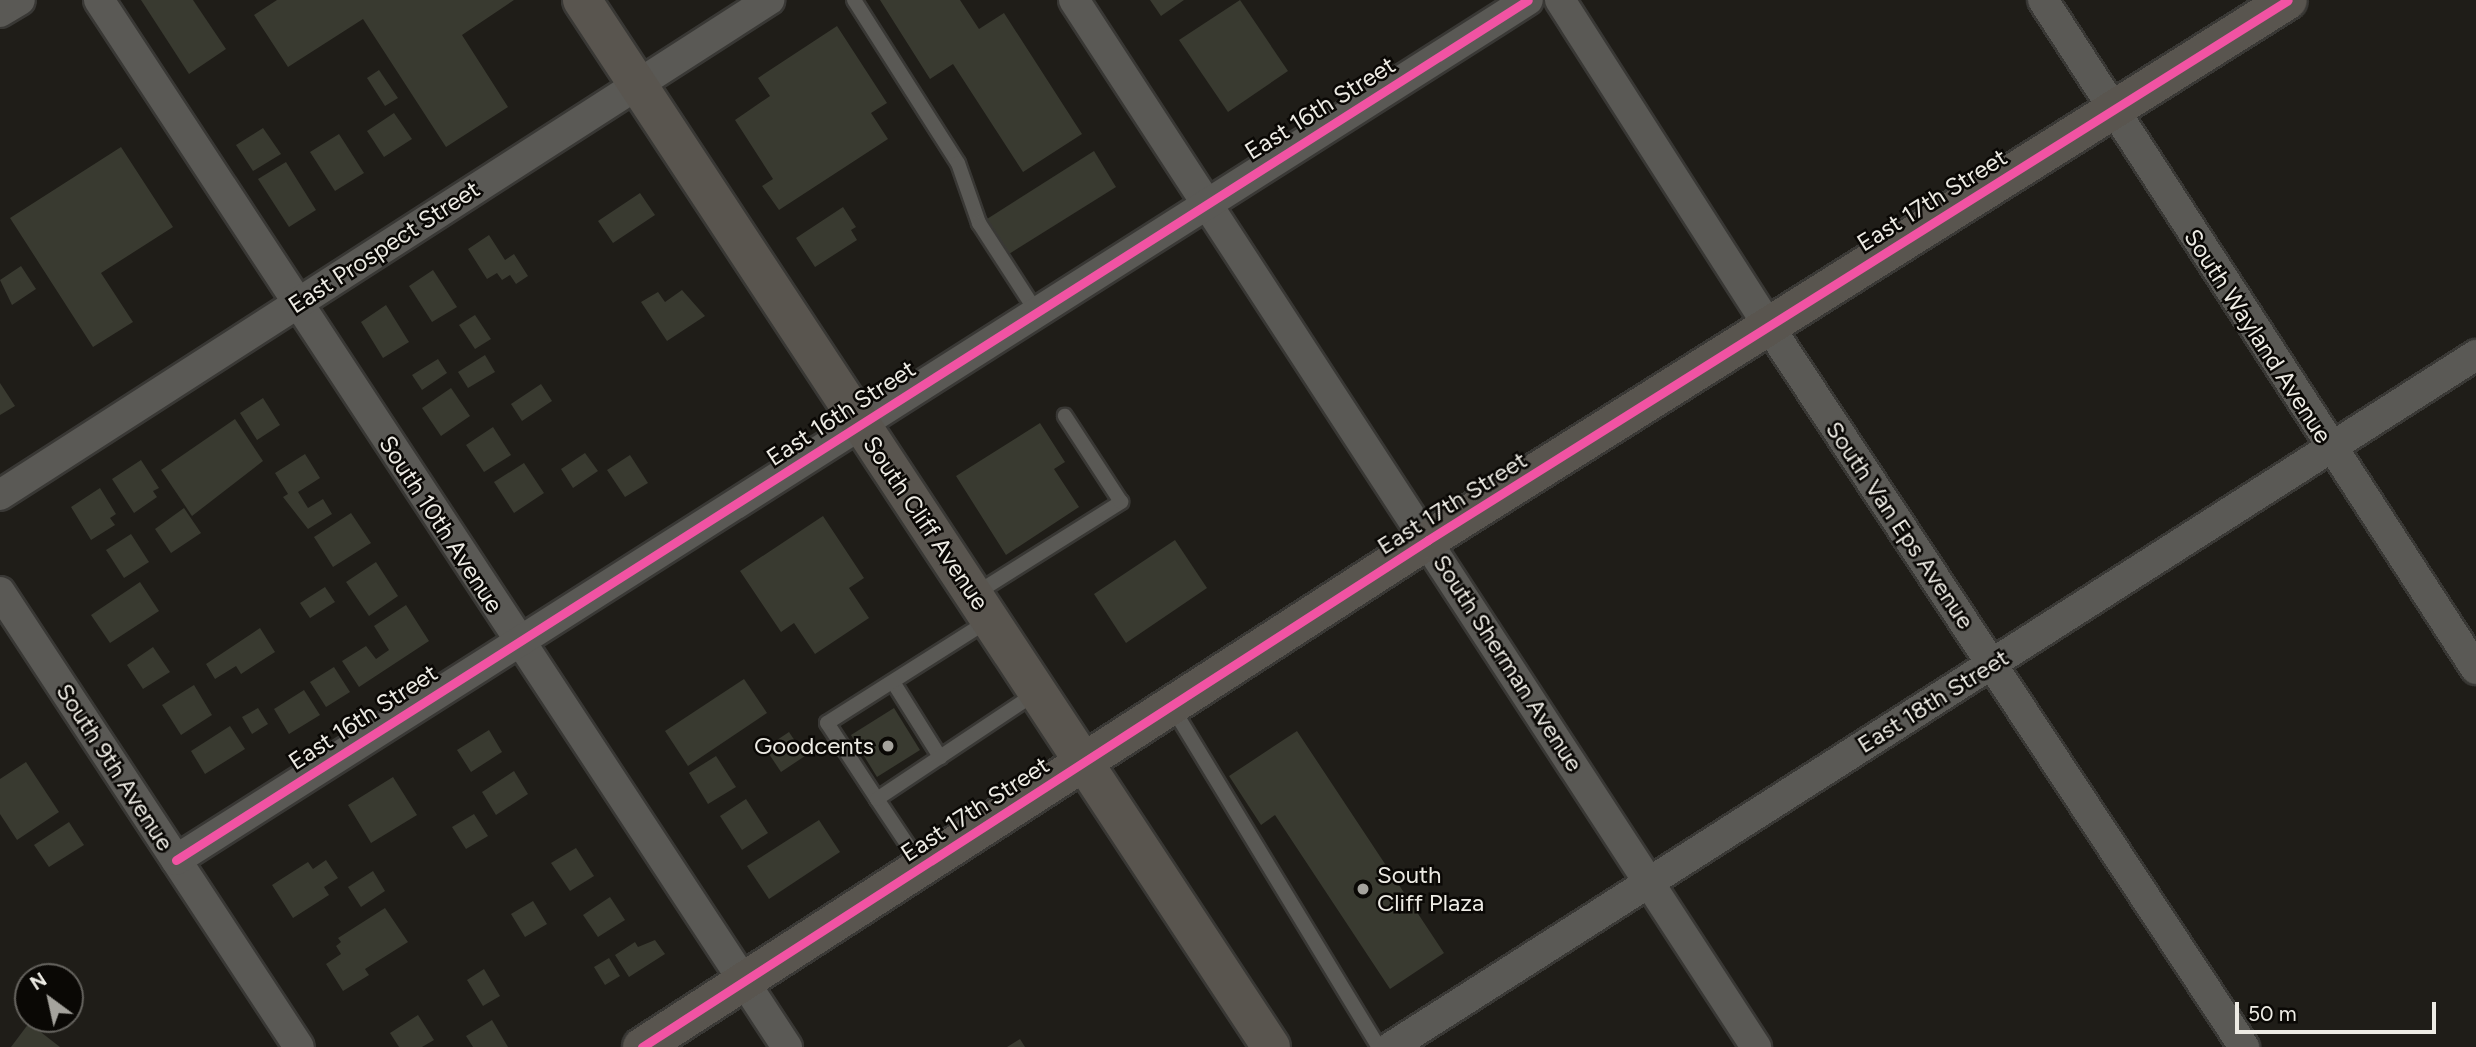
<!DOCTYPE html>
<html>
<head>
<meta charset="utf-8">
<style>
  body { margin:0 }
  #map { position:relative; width:2476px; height:1047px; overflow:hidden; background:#1f1d18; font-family:Figtree,sans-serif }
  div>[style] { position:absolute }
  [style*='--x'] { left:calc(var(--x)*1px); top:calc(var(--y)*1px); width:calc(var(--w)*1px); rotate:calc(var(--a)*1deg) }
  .building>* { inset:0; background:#393a30 }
  .roads { filter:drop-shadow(2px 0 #393835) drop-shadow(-2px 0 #393835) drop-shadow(0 2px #393835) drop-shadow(0 -2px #393835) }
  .lane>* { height:14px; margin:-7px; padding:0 7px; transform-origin:7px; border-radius:7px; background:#5a5955 }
  .street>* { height:30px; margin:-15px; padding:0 15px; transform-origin:15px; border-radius:15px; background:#5a5955 }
  .secondary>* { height:38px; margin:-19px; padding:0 19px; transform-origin:19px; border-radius:19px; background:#59554f }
  .cycleway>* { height:9px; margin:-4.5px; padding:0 4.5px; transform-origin:4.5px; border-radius:4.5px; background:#f153a3 }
  .dots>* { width:19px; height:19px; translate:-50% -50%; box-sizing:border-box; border:4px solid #0a0805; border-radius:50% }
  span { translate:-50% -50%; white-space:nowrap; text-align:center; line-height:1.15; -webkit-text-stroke:5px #0a0805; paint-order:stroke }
  .street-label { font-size:24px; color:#edebe4 }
  .poi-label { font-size:24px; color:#edebe4 }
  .right { translate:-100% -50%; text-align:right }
  .left { translate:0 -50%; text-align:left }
  .north { position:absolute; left:14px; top:963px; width:70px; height:70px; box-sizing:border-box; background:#0a0805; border:2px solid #65635e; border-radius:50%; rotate:327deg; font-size:19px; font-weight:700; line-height:28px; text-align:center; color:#edebe4 }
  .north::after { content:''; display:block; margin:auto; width:24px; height:32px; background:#a5a39d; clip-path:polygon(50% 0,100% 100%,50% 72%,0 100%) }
  .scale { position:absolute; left:2235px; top:1002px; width:201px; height:32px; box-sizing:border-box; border:4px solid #edebe4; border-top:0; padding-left:9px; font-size:21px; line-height:24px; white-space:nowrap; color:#edebe4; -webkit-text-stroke:5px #0a0805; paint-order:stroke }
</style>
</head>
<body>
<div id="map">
  <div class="building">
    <div style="clip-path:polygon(141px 0,193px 0,226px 49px,189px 74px)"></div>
    <div style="clip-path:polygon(277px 0,514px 0,462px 35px,508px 107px,446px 147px,363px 19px,288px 67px,254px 15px)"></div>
    <div style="clip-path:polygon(880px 0,960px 0,979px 29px,1004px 13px,1082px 134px,1023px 172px,953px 64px,930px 79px)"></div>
    <div style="clip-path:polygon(1150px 0,1184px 0,1161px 16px)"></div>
    <div style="clip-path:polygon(1240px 0,1288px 71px,1228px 112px,1179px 40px)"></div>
    <div style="clip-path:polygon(837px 26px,887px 103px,871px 113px,888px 139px,779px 210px,762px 186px,773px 179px,735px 120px,770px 96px,758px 78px)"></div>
    <div style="clip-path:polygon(379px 70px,398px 98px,385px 106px,367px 78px)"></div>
    <div style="clip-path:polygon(394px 113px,412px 139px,384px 157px,367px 131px)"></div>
    <div style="clip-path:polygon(263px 128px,281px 154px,253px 171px,236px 145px)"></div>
    <div style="clip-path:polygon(339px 134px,364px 173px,335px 191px,310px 152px)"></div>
    <div style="clip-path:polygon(121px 147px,173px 227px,101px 273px,133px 322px,93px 347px,10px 218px)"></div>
    <div style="clip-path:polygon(1094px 151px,1116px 187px,1009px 254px,987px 219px)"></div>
    <div style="clip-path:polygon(286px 162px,316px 210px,289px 227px,258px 179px)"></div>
    <div style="clip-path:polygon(640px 193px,655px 215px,613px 243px,598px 221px)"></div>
    <div style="clip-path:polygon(843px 207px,856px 227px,851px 230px,857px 240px,815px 267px,796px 238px)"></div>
    <div style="clip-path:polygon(489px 235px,505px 260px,514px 254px,528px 276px,516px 284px,510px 275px,502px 280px,497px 273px,487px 279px,468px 249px)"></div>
    <div style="clip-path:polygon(21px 266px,36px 289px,12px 305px,0 280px)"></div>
    <div style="clip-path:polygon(433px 270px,457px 307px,432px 322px,409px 286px)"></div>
    <div style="clip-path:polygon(682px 290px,705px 316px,667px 341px,641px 302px,658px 292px,665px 302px)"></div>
    <div style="clip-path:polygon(386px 305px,409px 342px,383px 358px,361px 322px)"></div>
    <div style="clip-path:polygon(475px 315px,491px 339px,475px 349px,459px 325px)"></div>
    <div style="clip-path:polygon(485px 355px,495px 372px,468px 388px,458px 372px)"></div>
    <div style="clip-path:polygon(438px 359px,447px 373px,422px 390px,412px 375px)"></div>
    <div style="clip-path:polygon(0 383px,15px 406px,0 415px)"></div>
    <div style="clip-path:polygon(541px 384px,552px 401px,522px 421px,511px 404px)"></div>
    <div style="clip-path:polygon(451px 388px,470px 416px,441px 436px,422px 408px)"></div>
    <div style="clip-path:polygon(263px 398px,280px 425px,257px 440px,240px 413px)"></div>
    <div style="clip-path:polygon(235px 419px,263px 461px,192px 516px,161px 470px)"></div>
    <div style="clip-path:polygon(1040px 423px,1065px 462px,1054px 469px,1079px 507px,1006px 555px,956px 476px)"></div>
    <div style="clip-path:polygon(493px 427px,511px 455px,484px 472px,466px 445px)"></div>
    <div style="clip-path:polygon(585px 453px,598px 471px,573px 488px,561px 469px)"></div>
    <div style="clip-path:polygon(305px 454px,320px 478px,298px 492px,308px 508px,323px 499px,332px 514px,308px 529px,283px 497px,288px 494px,275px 473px)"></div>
    <div style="clip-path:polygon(630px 455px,648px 483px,625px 497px,607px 470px)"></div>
    <div style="clip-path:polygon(141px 460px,159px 488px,153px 491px,157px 497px,134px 513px,112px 479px)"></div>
    <div style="clip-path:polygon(524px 463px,544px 493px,514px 513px,494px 482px)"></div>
    <div style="clip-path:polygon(100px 488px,116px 514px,110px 518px,115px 525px,91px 540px,71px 507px)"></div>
    <div style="clip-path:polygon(184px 508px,201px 533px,171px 553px,155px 529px)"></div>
    <div style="clip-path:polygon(351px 513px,371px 543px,333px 567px,314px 537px)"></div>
    <div style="clip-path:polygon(823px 516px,864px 578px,849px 588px,869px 618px,815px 654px,794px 623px,781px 632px,740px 571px)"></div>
    <div style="clip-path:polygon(131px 534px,149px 562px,124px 578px,106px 550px)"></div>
    <div style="clip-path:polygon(1175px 540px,1207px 588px,1126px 643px,1094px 594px)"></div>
    <div style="clip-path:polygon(376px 562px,398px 596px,369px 616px,346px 582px)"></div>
    <div style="clip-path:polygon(140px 582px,159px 611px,110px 643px,91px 615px)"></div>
    <div style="clip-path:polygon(325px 587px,335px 602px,310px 618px,300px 603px)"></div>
    <div style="clip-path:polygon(406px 605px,429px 641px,359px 687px,342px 661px,366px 646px,376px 659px,389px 650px,374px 626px)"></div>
    <div style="clip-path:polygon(260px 628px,275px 652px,241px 674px,236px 666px,215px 679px,206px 664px)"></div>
    <div style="clip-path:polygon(153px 647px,170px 672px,143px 689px,127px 665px)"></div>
    <div style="clip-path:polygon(334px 667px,350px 692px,326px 707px,310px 682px)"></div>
    <div style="clip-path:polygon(744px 679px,767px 713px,688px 766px,665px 731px)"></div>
    <div style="clip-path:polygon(194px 685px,212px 715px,181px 735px,162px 705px)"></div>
    <div style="clip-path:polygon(304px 690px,320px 715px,289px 734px,274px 709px)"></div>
    <div style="clip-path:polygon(258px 708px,268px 724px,252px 734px,242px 717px)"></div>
    <div style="clip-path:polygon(894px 708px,920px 750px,877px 777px,851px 735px)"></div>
    <div style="clip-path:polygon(230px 726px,245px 749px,205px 774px,191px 751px)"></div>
    <div style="clip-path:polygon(489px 730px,502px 752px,471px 772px,457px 750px)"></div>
    <div style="clip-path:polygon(1297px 731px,1444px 953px,1390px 989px,1275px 815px,1261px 825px,1229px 776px)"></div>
    <div style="clip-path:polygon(789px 732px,805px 756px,781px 772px,765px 748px)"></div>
    <div style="clip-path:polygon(716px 756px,736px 787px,708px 804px,689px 773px)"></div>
    <div style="clip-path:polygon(26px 762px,59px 812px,17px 840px,0 814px,0 779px)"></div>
    <div style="clip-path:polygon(514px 771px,528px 794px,496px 815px,482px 792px)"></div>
    <div style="clip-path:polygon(393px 777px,417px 815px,371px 843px,348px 805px)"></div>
    <div style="clip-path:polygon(746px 799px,768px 833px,742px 850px,720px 816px)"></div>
    <div style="clip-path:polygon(474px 814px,488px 836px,466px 849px,452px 827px)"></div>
    <div style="clip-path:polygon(819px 820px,840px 852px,769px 899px,747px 866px)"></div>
    <div style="clip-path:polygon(69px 822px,84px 845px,49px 867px,34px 845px)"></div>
    <div style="clip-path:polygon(576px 848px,594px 876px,570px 891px,551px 863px)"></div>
    <div style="clip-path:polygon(326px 860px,338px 878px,324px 887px,329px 895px,293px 918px,272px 885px,308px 862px,313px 869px)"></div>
    <div style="clip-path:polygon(373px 871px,385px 891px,361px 907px,348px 887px)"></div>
    <div style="clip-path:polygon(610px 897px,625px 920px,598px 937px,583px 915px)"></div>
    <div style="clip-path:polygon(533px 901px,547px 924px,525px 937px,511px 914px)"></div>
    <div style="clip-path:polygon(385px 908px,408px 942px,365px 969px,369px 975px,343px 991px,326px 964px,341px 954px,336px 946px,341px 942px,338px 938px)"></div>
    <div style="clip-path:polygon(655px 940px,665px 954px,629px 977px,615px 955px,635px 942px,638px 947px)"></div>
    <div style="clip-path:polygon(609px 958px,620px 976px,605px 985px,594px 967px)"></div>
    <div style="clip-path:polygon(484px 969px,500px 996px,483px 1006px,467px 980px)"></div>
    <div style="clip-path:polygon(418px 1015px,434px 1040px,422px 1047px,399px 1047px,390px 1033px)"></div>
    <div style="clip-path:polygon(492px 1020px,508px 1047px,473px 1047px,466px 1036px)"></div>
    <div style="clip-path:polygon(29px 1023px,60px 1047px,11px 1047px)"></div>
    <div style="clip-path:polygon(1020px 1039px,1025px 1047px,1007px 1047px)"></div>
  </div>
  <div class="roads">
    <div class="lane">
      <div style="--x:854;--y:0;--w:193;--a:57.5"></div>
      <div style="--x:958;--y:163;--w:64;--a:70.7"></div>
      <div style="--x:979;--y:223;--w:105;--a:57.1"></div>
      <div style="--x:975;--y:594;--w:173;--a:-32.2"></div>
      <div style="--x:1121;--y:502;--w:103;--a:-123.1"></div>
      <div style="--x:893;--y:682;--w:89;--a:57.9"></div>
      <div style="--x:1172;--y:707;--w:398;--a:58.7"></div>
      <div style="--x:877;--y:799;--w:91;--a:-123.3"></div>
      <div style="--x:827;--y:723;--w:192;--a:-32.4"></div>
      <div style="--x:921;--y:865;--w:79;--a:-123.7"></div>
      <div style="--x:877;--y:799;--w:191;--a:-33.7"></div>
    </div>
    <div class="street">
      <div style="--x:99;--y:0;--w:1253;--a:56.69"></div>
      <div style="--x:1074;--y:0;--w:1250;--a:56.92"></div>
      <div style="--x:1560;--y:0;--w:386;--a:57.4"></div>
      <div style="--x:1768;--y:325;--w:865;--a:56.6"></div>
      <div style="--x:2043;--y:0;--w:797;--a:57.09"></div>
      <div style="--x:0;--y:12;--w:23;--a:-31"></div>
      <div style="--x:0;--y:495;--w:915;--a:-32.77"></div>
      <div style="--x:0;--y:592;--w:544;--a:56.69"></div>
      <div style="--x:176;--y:860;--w:1602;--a:-32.46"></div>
      <div style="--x:1391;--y:1047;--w:1287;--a:-32.53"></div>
    </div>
    <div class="secondary">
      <div style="--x:582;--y:0;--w:1253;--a:56.65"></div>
      <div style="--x:642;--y:1047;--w:935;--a:-32.82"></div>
      <div style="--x:1428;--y:540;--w:1015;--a:-32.12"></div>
    </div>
  </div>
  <div class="cycleway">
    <div style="--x:176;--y:860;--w:1602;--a:-32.46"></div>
    <div style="--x:642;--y:1047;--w:935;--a:-32.82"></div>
    <div style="--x:1428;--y:540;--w:1015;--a:-32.12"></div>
  </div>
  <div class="dots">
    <div style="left:888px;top:746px;background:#a5a39d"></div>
    <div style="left:1363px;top:889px;background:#a5a39d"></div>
  </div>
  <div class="street-label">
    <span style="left:1320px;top:108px;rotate:-32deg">East 16th Street</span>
    <span style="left:1932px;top:200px;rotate:-32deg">East 17th Street</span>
    <span style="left:384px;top:247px;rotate:-33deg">East Prospect Street</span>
    <span style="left:2258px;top:336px;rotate:57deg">South Wayland Avenue</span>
    <span style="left:841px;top:413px;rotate:-33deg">East 16th Street</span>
    <span style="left:1452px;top:503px;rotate:-32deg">East 17th Street</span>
    <span style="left:926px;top:523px;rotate:56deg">South Cliff Avenue</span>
    <span style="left:441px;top:524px;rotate:57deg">South 10th Avenue</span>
    <span style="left:1900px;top:525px;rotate:56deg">South Van Eps Avenue</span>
    <span style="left:1508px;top:663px;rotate:57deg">South Sherman Avenue</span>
    <span style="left:1933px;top:701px;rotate:-32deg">East 18th Street</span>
    <span style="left:363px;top:717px;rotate:-33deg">East 16th Street</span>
    <span style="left:115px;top:767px;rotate:57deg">South 9th Avenue</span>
    <span style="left:975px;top:809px;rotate:-33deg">East 17th Street</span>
  </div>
  <div class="poi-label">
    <span class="right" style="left:874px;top:746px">Goodcents</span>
    <span class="left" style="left:1377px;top:889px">South<br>Cliff Plaza</span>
  </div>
  <div class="north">N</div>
  <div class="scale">50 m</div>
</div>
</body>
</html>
